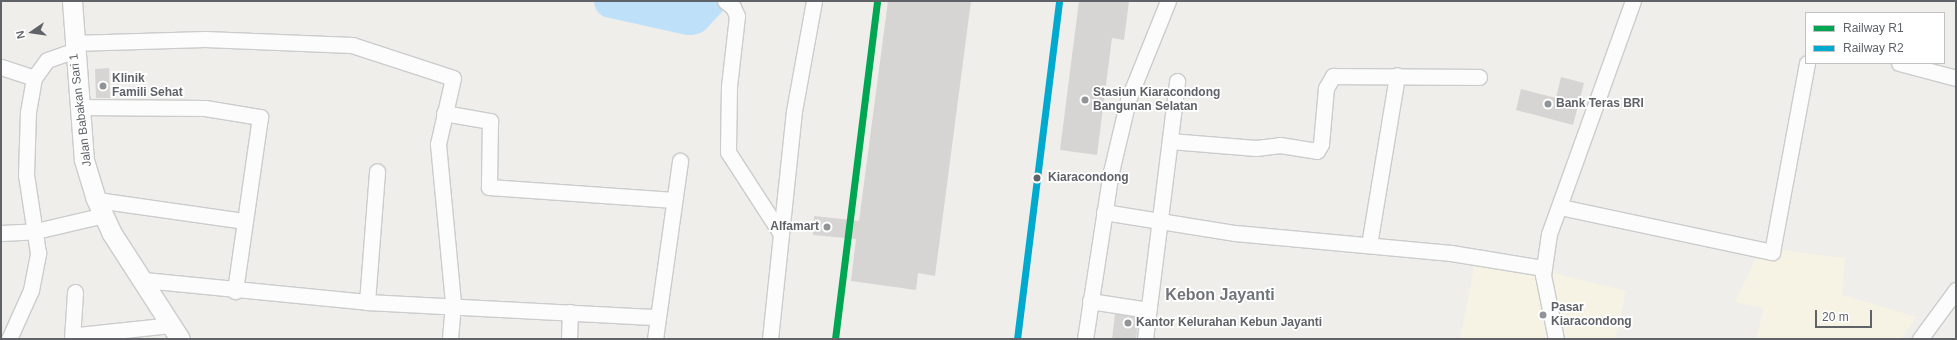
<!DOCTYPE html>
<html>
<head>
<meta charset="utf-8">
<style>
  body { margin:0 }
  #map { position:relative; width:1957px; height:340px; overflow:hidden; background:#efeeea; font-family:Helvetica,sans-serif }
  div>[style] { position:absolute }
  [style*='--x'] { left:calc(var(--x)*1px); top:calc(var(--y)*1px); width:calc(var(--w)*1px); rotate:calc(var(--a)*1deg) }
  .commercial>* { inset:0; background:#f7f3e4 }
  .river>* { height:34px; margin:-17px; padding:0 17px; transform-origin:17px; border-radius:17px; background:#bfe0f9 }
  .building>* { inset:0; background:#d6d5d3 }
  .roads { filter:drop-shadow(1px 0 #cbcccc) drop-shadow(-1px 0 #cbcccc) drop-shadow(0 1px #cbcccc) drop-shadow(0 -1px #cbcccc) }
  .minor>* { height:15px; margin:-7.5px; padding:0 7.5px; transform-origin:7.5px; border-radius:7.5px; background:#fdfcfc }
  .tertiary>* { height:19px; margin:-9.5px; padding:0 9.5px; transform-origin:9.5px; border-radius:9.5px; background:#fdfcfc }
  .rail>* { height:3px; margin-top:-1.5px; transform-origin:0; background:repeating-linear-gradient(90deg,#e4e4e4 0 1px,transparent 0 6px) }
  .rail-1>* { height:7px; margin:-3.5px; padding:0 3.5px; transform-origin:3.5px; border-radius:3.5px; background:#00a651 }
  .rail-2>* { height:7px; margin:-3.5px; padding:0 3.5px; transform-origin:3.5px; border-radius:3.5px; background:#00a9ce }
  .dots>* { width:11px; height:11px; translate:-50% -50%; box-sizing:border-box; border:2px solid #fff; border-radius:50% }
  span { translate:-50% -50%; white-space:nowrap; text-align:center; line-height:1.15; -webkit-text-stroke:3.5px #fff; paint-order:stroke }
  .poi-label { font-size:12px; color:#5f6368; font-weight:700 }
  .left { translate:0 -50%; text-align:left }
  .right { translate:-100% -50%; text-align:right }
  .street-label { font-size:12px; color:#5f6368 }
  .stop-label { font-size:12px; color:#5f6368; font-weight:700 }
  .district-label { font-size:16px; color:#70757a; font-weight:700 }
  .frame { position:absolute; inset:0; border:2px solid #5f6368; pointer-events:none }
  .legend { position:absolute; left:1805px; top:12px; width:140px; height:52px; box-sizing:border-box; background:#fff; border:1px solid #bfc1c3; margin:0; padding:5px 7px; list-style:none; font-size:12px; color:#5f6368 }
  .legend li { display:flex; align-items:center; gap:8px; height:20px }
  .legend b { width:20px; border:1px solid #bfc1c3 }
  .north { position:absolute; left:12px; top:12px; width:40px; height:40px; -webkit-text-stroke:3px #fff; paint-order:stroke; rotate:257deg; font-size:11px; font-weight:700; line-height:16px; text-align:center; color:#5f6368 }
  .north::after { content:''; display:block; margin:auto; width:14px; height:18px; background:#5f6368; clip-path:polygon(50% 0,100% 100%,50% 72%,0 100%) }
  .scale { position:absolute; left:1815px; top:310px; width:57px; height:18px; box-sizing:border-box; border:2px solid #5f6368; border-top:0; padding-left:5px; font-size:12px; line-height:14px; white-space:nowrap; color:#5f6368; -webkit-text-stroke:3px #fff; paint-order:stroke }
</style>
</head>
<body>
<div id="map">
  <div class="commercial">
    <div style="clip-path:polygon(1761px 248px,1845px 258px,1842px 295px,1916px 317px,1901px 339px,1756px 339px,1764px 308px,1735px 302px)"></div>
    <div style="clip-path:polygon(1477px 254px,1626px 291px,1615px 339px,1460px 339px)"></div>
  </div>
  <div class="river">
    <div style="--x:611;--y:1;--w:80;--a:12.3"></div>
    <div style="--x:689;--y:18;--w:5;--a:-11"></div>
    <div style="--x:694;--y:17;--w:22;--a:-47"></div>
  </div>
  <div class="building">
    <div style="clip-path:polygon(888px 1px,971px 1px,935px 276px,918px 273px,916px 290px,851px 281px,856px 239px,813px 235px,814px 216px,859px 221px)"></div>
    <div style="clip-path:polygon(1079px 1px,1129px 1px,1124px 40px,1112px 38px,1097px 155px,1060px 150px)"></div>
    <div style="clip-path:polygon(109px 68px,110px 98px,96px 98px,95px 69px)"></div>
    <div style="clip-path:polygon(1561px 77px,1584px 83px,1573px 125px,1516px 110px,1521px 89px,1556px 98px)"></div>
    <div style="clip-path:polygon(1115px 314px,1139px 318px,1136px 339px,1112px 339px)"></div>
  </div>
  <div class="roads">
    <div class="minor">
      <div style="--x:725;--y:1;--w:10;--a:37"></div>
      <div style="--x:733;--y:7;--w:10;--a:66"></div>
      <div style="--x:737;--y:16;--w:70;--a:96.5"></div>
      <div style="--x:729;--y:86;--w:66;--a:90.9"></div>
      <div style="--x:728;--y:152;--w:98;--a:57.1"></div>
      <div style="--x:73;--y:43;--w:132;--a:-1.7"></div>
      <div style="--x:205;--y:39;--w:147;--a:2.3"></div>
      <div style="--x:352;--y:45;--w:106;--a:18.1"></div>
      <div style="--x:453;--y:78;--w:68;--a:102.8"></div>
      <div style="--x:438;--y:144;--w:161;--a:84.6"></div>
      <div style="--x:453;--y:304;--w:35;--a:95"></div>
      <div style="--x:1899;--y:63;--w:59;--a:14.7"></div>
      <div style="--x:1;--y:67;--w:35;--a:18"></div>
      <div style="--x:79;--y:107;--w:126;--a:0.5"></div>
      <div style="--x:205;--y:108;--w:56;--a:9.3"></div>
      <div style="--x:260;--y:117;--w:176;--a:98.2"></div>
      <div style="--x:444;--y:113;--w:47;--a:9.9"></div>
      <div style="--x:490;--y:121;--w:66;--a:90.9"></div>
      <div style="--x:489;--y:187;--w:185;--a:4"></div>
      <div style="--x:1170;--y:141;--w:86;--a:4.7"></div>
      <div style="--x:1256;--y:148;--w:24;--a:-7"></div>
      <div style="--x:1280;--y:145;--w:37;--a:9"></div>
      <div style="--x:1317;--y:151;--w:8;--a:-60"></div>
      <div style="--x:1321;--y:144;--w:56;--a:-84.9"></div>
      <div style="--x:1326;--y:88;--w:14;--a:-60"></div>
      <div style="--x:1333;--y:76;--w:146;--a:0.4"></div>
      <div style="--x:97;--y:200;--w:148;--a:8.1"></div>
      <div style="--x:1560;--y:207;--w:217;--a:12"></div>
      <div style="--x:1772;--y:252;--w:192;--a:-79.5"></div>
      <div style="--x:1104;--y:212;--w:133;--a:9.1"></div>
      <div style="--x:1235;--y:233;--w:217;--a:5.3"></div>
      <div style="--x:1451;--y:253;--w:94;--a:9.2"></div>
      <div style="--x:1;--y:233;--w:35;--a:-3"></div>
      <div style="--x:36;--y:231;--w:70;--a:-13.2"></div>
      <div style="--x:1369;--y:245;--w:172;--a:-80.6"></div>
      <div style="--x:144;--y:280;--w:224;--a:5.6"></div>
      <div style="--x:367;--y:302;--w:291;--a:3"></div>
      <div style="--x:1090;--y:301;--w:59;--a:8.8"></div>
      <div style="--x:367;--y:302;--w:131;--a:-85.6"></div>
      <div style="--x:9;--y:339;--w:54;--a:-65.8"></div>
      <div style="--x:31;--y:290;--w:38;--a:-79"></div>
      <div style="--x:38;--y:253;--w:79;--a:-98.7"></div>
      <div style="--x:26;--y:175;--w:63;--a:-88.2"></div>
      <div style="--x:28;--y:112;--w:35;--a:-80"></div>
      <div style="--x:34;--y:78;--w:22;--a:-54"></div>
      <div style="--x:47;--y:60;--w:28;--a:-19"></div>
      <div style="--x:72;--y:339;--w:7;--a:-34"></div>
      <div style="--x:78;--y:335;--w:95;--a:-6.1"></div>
      <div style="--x:72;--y:339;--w:47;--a:-86.3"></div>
      <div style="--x:569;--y:339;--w:27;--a:-88"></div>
      <div style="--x:655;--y:339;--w:180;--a:-82"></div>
      <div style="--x:770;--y:339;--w:229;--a:-84"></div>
      <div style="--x:794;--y:111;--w:112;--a:-79.7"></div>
      <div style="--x:1085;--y:339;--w:169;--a:-81.2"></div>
      <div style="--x:1111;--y:172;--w:74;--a:-76.7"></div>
      <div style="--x:1128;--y:100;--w:107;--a:-68"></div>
      <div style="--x:1145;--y:339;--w:260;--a:-82.9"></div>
      <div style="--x:1556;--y:339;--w:65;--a:-101.5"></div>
      <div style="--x:1543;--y:275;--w:41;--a:-81.7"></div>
      <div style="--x:1549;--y:234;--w:248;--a:-70.2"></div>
      <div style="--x:1920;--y:339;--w:61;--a:-53.7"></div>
    </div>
    <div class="tertiary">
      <div style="--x:72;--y:1;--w:159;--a:85.7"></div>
      <div style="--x:84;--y:160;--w:39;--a:73"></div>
      <div style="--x:95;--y:197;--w:38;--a:65"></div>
      <div style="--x:111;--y:232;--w:127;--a:57.2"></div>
    </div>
  </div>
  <div class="rail">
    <div style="--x:835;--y:339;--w:341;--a:-82.9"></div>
  </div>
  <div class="rail-1">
    <div style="--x:835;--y:339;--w:341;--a:-82.9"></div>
  </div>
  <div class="rail-2">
    <div style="--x:1017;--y:339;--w:341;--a:-82.9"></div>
  </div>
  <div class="dots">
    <div style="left:103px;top:86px;background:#919496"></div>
    <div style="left:1085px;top:100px;background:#919496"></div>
    <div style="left:1548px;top:104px;background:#919496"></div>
    <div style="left:1037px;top:178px;background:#5f6368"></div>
    <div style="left:827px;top:227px;background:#919496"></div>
    <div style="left:1543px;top:315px;background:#919496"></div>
    <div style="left:1128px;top:323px;background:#919496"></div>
  </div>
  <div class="poi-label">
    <span class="left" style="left:112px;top:86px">Klinik<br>Famili Sehat</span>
    <span class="left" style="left:1093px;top:100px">Stasiun Kiaracondong<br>Bangunan Selatan</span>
    <span class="left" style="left:1556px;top:104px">Bank Teras BRI</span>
    <span class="right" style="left:819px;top:227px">Alfamart</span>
    <span class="left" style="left:1551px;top:315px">Pasar<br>Kiaracondong</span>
    <span class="left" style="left:1136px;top:323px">Kantor Kelurahan Kebun Jayanti</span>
  </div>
  <div class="street-label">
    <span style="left:81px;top:110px;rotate:-97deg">Jalan Babakan Sari 1</span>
  </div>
  <div class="stop-label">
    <span class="left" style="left:1048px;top:178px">Kiaracondong</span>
  </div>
  <div class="district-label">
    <span style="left:1220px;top:295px">Kebon Jayanti</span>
  </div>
  <div class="frame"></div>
  <ul class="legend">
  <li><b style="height:5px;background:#00a651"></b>Railway R1</li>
  <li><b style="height:5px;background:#00a9ce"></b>Railway R2</li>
  </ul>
  <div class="north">N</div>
  <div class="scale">20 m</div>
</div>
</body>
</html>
